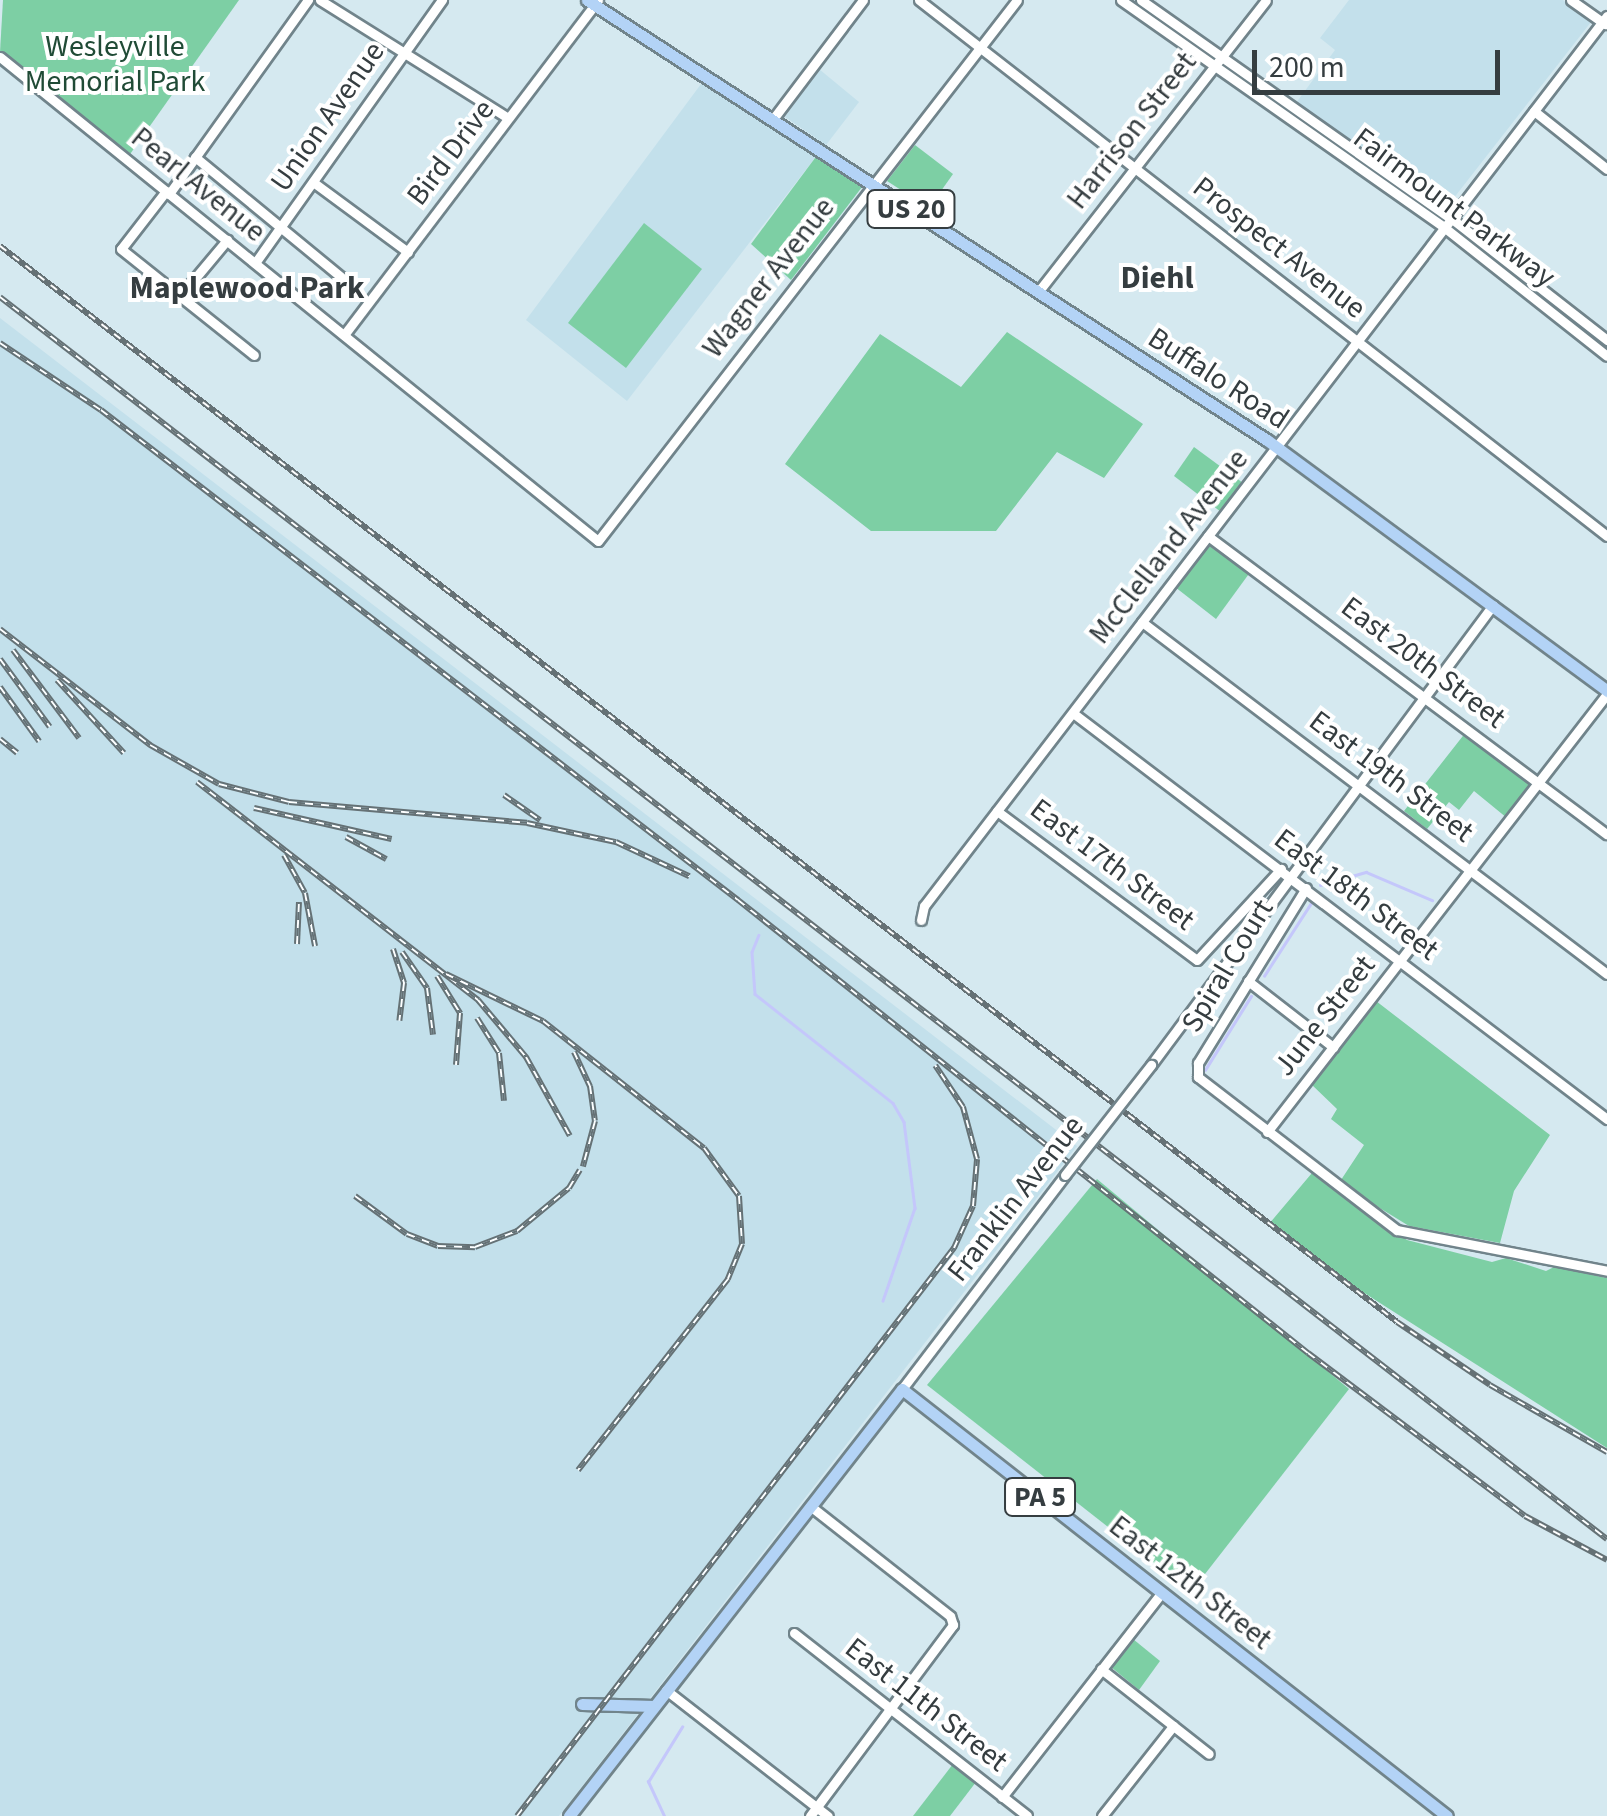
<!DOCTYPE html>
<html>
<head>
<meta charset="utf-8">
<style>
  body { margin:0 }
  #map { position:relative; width:1607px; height:1816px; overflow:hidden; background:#d5e9f0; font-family:"Source Sans 3",sans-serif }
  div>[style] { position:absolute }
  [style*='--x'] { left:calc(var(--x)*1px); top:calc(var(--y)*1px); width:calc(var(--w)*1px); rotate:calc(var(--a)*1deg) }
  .built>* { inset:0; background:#c3e0eb }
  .green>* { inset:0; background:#7dcfa4 }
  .stream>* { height:2.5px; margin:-1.25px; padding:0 1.25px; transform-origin:1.25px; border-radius:1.25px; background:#c4c7fb }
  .roads { filter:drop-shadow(2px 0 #71848b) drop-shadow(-2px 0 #71848b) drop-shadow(0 2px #71848b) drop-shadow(0 -2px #71848b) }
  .minor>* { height:9px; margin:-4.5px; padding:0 4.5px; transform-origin:4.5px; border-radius:4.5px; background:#fff }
  .major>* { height:11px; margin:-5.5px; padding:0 5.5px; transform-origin:5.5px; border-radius:5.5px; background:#b3d3f6 }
  .rail>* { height:6px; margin-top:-3px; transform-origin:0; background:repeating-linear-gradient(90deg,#fff 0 8px,#657175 0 16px); box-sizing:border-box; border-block:2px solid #657175 }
  .bridges { filter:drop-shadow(2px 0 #71848b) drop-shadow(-2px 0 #71848b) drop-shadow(0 2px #71848b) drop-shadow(0 -2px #71848b) }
  .minor-bridge>* { height:9px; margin:-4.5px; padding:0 4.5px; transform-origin:4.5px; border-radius:4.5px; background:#fff }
  span { translate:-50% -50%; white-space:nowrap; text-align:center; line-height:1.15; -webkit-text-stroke:8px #fff; paint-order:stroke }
  .shield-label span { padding:2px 8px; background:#fff; border:2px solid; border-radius:8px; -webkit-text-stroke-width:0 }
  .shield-label { font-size:28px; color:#353d40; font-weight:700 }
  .park-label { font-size:30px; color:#204b36 }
  .street-label { font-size:30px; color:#353d40 }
  .neighbourhood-label { font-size:32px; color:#353d40; font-weight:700 }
  .scale { position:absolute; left:1252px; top:50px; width:248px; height:45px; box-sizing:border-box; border:5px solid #353d40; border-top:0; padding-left:12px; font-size:30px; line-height:35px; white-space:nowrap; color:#353d40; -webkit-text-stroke:8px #fff; paint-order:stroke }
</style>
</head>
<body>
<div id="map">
  <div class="built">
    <div style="clip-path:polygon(1349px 0,1563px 0,1591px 22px,1446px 208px,1296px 103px,1335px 50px,1320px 38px)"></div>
    <div style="clip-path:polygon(819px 69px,859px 102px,826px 145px,785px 117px)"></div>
    <div style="clip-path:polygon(704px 80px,818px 154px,627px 401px,526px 320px)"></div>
    <div style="clip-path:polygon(0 318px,1077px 1146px,559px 1816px,0 1816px)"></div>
  </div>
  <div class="green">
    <div style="clip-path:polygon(3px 0,239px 0,128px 157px,0 52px)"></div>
    <div style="clip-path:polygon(915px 145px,953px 174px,929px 208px,887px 181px)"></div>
    <div style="clip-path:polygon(818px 154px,862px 187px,791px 280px,751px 244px)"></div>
    <div style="clip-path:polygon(644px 223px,702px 269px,626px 368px,568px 323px)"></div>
    <div style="clip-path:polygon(1007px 332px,1143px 424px,1104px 478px,1057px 452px,996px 531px,871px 531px,785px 464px,880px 334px,961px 387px)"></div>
    <div style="clip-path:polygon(1194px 447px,1243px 483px,1221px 512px,1174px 476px)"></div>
    <div style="clip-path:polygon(1210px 543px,1251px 571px,1216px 619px,1175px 587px)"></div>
    <div style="clip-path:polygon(1466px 732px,1532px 782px,1507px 818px,1474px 791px,1459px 810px,1449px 802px,1427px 829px,1404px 811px)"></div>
    <div style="clip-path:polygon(1376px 1001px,1550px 1135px,1514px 1191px,1500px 1243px,1409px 1226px,1339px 1183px,1364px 1145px,1331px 1119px,1337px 1109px,1311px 1084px)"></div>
    <div style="clip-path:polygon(1312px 1173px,1407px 1240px,1492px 1262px,1506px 1258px,1546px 1271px,1554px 1267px,1607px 1278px,1607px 1448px,1333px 1273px,1269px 1224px)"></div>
    <div style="clip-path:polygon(1097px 1179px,1349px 1389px,1191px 1592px,927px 1385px)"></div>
    <div style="clip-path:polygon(1133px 1639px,1160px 1661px,1139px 1690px,1111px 1667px)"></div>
    <div style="clip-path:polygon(953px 1764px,976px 1782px,950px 1816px,913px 1816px)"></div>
  </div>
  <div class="stream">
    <div style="--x:1320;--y:885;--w:48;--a:-15.8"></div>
    <div style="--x:1366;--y:872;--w:72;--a:23"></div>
    <div style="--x:759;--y:935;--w:18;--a:112"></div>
    <div style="--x:752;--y:952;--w:42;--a:85.9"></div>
    <div style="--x:755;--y:994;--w:176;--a:38.3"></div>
    <div style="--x:893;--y:1103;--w:22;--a:60"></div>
    <div style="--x:904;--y:1122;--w:87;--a:82.7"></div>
    <div style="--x:915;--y:1208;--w:98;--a:109"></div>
    <div style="--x:1264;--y:976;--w:87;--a:-57.2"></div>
    <div style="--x:1205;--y:1070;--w:87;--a:-58.1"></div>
    <div style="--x:664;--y:1816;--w:38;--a:-115"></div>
    <div style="--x:648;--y:1782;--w:65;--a:-58.3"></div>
  </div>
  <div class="roads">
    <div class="minor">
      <div style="--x:320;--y:0;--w:222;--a:32.1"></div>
      <div style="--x:919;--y:0;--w:872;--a:37.92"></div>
      <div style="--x:1121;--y:0;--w:396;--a:35.1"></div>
      <div style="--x:1445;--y:228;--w:206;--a:38.3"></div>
      <div style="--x:1141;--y:0;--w:380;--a:35.2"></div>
      <div style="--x:1452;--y:219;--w:197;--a:38"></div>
      <div style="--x:1571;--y:0;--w:42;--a:35.2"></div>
      <div style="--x:0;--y:57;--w:769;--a:38.99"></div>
      <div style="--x:598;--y:541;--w:684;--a:-52.24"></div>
      <div style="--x:1534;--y:111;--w:93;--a:38.5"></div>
      <div style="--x:773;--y:119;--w:149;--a:-52.9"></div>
      <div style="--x:195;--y:157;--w:189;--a:39.4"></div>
      <div style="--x:313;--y:182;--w:118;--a:36.4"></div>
      <div style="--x:166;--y:191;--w:73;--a:127.8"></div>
      <div style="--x:121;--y:249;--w:170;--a:38.6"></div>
      <div style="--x:169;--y:194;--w:239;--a:-54.4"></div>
      <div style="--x:255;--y:263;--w:323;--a:-54.6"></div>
      <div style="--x:1038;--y:292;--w:370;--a:-52"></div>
      <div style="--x:181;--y:295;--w:72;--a:-50.1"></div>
      <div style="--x:344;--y:335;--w:420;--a:-52.8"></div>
      <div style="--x:1208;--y:536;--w:498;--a:36.8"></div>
      <div style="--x:1142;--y:622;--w:583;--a:37.13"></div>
      <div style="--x:1073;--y:713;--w:671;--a:37.25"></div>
      <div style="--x:997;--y:811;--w:249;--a:36.7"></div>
      <div style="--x:1197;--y:960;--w:124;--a:-47.3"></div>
      <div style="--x:1306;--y:888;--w:206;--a:121.7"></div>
      <div style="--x:1198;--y:1063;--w:14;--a:90"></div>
      <div style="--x:1198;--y:1077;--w:251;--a:37.6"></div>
      <div style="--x:1397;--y:1230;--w:214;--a:11"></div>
      <div style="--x:921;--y:920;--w:14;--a:-78"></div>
      <div style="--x:924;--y:906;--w:1122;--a:-52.5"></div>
      <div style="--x:1248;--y:981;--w:108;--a:37.8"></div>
      <div style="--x:1151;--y:1065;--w:573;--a:-53.37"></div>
      <div style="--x:1267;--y:1132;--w:554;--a:-52.18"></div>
      <div style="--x:902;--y:1389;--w:269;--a:-52.7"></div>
      <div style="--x:794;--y:1633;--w:296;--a:38.1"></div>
      <div style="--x:1101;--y:1669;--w:137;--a:38.2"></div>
      <div style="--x:666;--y:1690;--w:205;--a:37.9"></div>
      <div style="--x:1002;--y:1797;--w:260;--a:-52"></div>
      <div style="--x:810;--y:1816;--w:239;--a:-53.2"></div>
      <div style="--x:953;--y:1625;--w:9;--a:-108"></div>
      <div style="--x:950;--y:1616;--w:178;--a:-141.8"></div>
      <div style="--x:1102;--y:1816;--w:115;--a:-51.7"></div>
    </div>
    <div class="major">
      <div style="--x:587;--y:0;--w:810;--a:32.91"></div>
      <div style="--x:1267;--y:440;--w:423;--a:36.4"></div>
      <div style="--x:582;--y:1704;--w:72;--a:1.6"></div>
      <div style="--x:569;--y:1816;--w:541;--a:-52.05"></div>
      <div style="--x:902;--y:1389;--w:692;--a:38.08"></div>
    </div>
  </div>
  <div class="rail">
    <div style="--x:0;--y:246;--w:1763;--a:37.6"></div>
    <div style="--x:1397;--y:1322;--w:112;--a:34.1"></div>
    <div style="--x:1490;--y:1385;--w:135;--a:29.8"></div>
    <div style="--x:0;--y:297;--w:2031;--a:37.7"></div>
    <div style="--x:0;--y:343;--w:121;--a:33.6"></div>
    <div style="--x:101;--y:410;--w:804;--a:37.57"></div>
    <div style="--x:738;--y:900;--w:728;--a:38.48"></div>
    <div style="--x:1308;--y:1353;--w:271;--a:36.9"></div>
    <div style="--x:1525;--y:1516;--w:93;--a:28.2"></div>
    <div style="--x:0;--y:629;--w:190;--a:37.7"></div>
    <div style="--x:150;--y:745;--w:79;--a:29.5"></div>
    <div style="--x:219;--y:784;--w:72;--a:14.4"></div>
    <div style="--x:289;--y:802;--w:239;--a:5"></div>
    <div style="--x:527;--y:823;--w:91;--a:12.1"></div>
    <div style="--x:616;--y:842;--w:81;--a:25"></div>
    <div style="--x:13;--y:650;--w:110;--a:53.1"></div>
    <div style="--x:0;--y:659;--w:84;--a:53.7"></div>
    <div style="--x:57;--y:680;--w:99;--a:47.5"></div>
    <div style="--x:0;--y:687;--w:67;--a:54.2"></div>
    <div style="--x:0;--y:739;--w:22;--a:39"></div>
    <div style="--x:197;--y:782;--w:356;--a:37.8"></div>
    <div style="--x:478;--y:1000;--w:75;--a:49.9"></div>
    <div style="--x:526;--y:1057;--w:90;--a:60.9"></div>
    <div style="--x:504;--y:795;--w:44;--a:34.8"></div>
    <div style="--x:254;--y:808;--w:141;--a:12.7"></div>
    <div style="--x:346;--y:837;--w:46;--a:28.8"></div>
    <div style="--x:284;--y:855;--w:43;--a:61.1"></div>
    <div style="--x:305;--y:893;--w:54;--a:79.3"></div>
    <div style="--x:297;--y:944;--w:42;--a:-87.3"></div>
    <div style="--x:393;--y:949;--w:36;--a:72"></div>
    <div style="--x:404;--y:983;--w:38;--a:97"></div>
    <div style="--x:402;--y:952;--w:44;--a:55.2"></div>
    <div style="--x:427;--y:988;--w:47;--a:82.7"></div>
    <div style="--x:446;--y:974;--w:108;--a:25.9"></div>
    <div style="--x:543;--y:1021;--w:205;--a:38.3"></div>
    <div style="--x:704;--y:1148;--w:59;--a:53.9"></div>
    <div style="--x:739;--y:1196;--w:48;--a:86.4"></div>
    <div style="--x:742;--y:1244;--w:38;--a:112"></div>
    <div style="--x:728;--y:1279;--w:243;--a:128.1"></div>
    <div style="--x:437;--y:976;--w:44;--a:58.1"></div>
    <div style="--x:460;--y:1013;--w:52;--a:94.4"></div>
    <div style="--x:477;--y:1018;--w:41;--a:57.8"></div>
    <div style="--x:499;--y:1053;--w:48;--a:84.1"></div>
    <div style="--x:574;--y:1052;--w:38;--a:65"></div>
    <div style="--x:590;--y:1086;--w:35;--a:82"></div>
    <div style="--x:595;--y:1121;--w:47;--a:104.9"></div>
    <div style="--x:355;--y:1196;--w:64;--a:36.2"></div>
    <div style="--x:407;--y:1234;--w:33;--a:21"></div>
    <div style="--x:438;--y:1246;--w:37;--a:2"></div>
    <div style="--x:475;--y:1247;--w:45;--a:-20.9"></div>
    <div style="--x:517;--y:1231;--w:67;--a:-39.6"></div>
    <div style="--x:569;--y:1188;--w:21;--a:-59"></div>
    <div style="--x:517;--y:1816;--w:717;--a:-52.43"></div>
    <div style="--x:954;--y:1248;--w:46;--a:-65.7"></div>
    <div style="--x:973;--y:1206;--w:47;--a:-85.1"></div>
    <div style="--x:977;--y:1159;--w:54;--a:-105.1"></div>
    <div style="--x:963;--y:1107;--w:50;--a:-123.7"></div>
  </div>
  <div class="bridges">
    <div class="minor-bridge">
      <div style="--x:1065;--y:1175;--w:140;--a:-52"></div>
    </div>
  </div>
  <div class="shield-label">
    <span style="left:911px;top:209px">US 20</span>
    <span style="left:1040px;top:1497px">PA 5</span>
  </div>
  <div class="park-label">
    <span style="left:115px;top:64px">Wesleyville<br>Memorial Park</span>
  </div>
  <div class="street-label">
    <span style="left:328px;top:117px;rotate:-55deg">Union Avenue</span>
    <span style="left:1132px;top:131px;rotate:-52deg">Harrison Street</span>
    <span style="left:451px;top:153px;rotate:-53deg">Bird Drive</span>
    <span style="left:198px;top:185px;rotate:39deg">Pearl Avenue</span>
    <span style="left:1454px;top:208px;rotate:37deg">Fairmount Parkway</span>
    <span style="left:1279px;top:248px;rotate:38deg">Prospect Avenue</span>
    <span style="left:769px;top:278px;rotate:-52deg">Wagner Avenue</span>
    <span style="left:1218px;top:379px;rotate:33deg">Buffalo Road</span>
    <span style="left:1169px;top:547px;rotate:-52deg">McClelland Avenue</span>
    <span style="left:1423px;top:663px;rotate:37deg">East 20th Street</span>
    <span style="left:1391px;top:777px;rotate:37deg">East 19th Street</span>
    <span style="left:1112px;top:865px;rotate:37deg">East 17th Street</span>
    <span style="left:1356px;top:895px;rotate:37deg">East 18th Street</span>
    <span style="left:1228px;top:966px;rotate:-59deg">Spiral Court</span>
    <span style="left:1325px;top:1016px;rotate:-52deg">June Street</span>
    <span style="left:1016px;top:1199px;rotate:-52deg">Franklin Avenue</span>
    <span style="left:1190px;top:1583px;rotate:38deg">East 12th Street</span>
    <span style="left:926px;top:1705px;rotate:38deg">East 11th Street</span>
  </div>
  <div class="neighbourhood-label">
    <span style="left:1157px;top:278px">Diehl</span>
    <span style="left:247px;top:288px">Maplewood Park</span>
  </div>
  <div class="scale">200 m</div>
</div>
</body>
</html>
